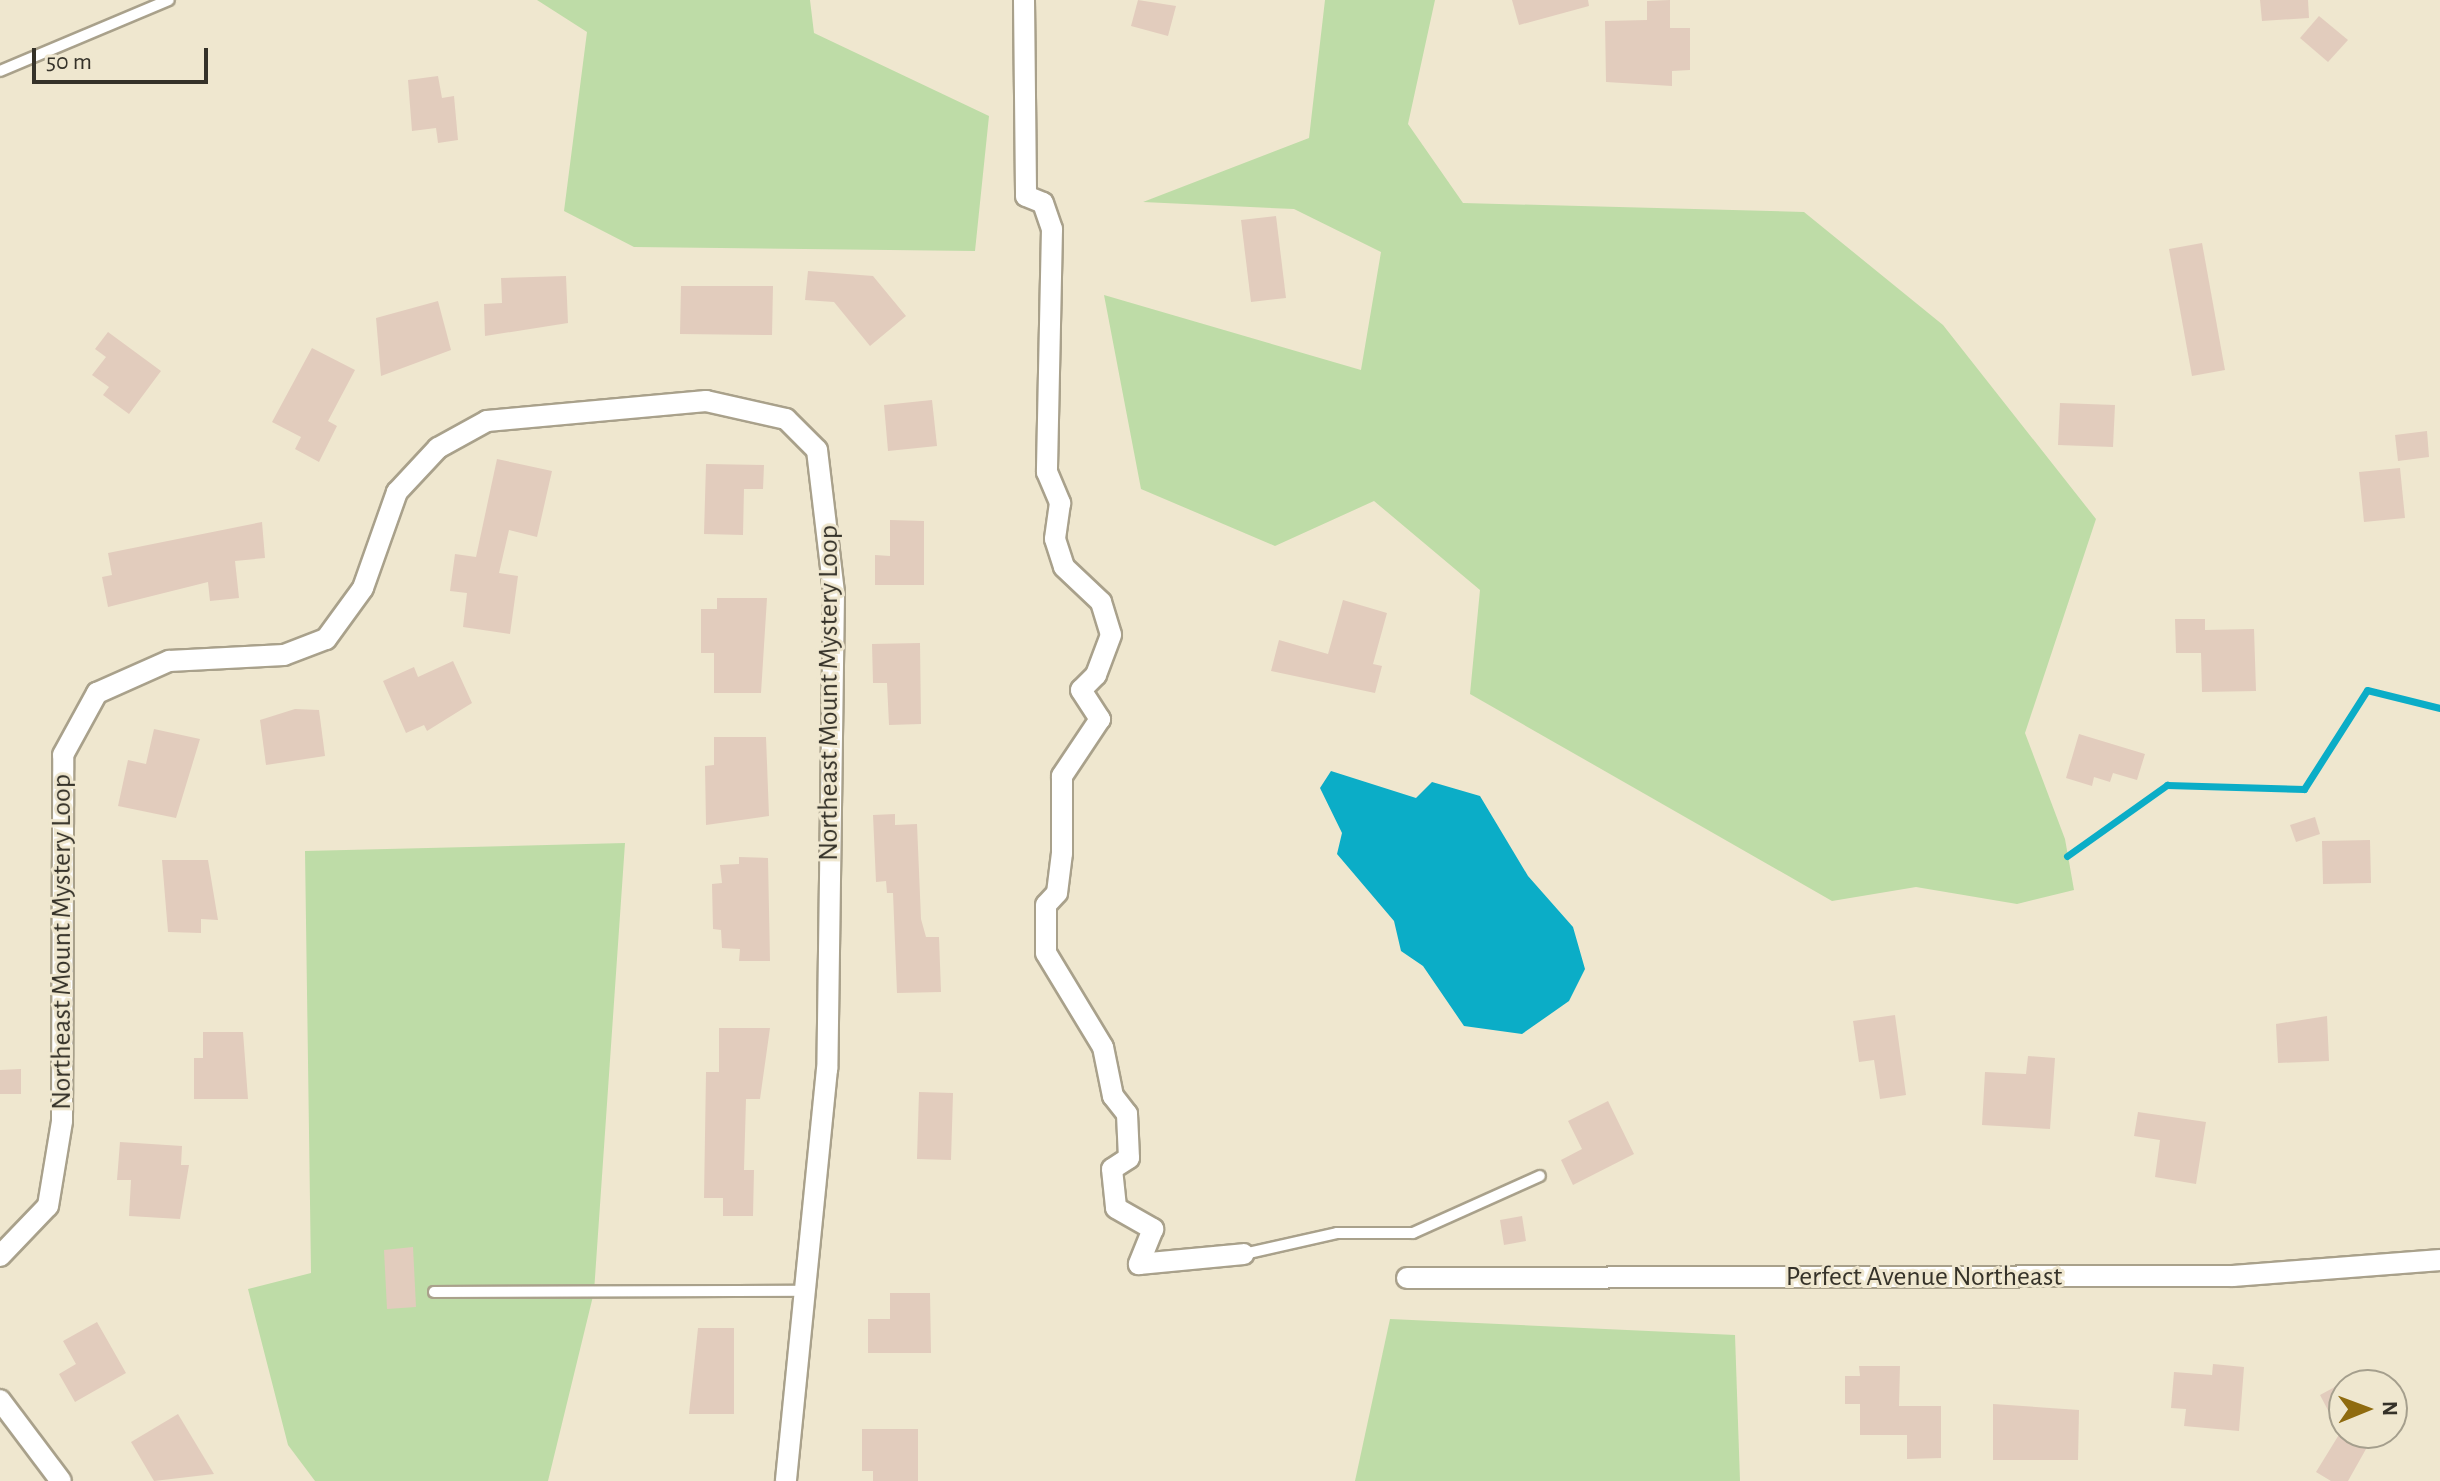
<!DOCTYPE html>
<html>
<head>
<meta charset="utf-8">
<style>
  body { margin:0 }
  #map { position:relative; width:2440px; height:1481px; overflow:hidden; background:#efe7cf; font-family:"Alegreya Sans",sans-serif }
  div>[style] { position:absolute }
  [style*='--x'] { left:calc(var(--x)*1px); top:calc(var(--y)*1px); width:calc(var(--w)*1px); rotate:calc(var(--a)*1deg) }
  .green>* { inset:0; background:#bedca7 }
  .water>* { inset:0; background:#0badc7 }
  .stream>* { height:7px; margin:-3.5px; padding:0 3.5px; transform-origin:3.5px; border-radius:3.5px; background:#0badc7 }
  .building>* { inset:0; background:#e2ccbd }
  .roads { filter:drop-shadow(2px 0 #a9a18b) drop-shadow(-2px 0 #a9a18b) drop-shadow(0 2px #a9a18b) drop-shadow(0 -2px #a9a18b) }
  .lane>* { height:10px; margin:-5px; padding:0 5px; transform-origin:5px; border-radius:5px; background:#fff }
  .street>* { height:20px; margin:-10px; padding:0 10px; transform-origin:10px; border-radius:10px; background:#fff }
  span { translate:-50% -50%; white-space:nowrap; text-align:center; line-height:1.15; -webkit-text-stroke:6px #efe7cf; paint-order:stroke }
  .street-label { font-size:28px; color:#353229 }
  .north { position:absolute; left:2328px; top:1369px; width:80px; height:80px; box-sizing:border-box; background:#efe7cf; border:2px solid #a59f8d; border-radius:50%; rotate:89deg; font-size:22px; font-weight:700; line-height:32px; text-align:center; color:#353229 }
  .north::after { content:''; display:block; margin:auto; width:28px; height:36px; background:#8f6b0f; clip-path:polygon(50% 0,100% 100%,50% 72%,0 100%) }
  .scale { position:absolute; left:32px; top:48px; width:176px; height:36px; box-sizing:border-box; border:4px solid #353229; border-top:0; padding-left:10px; font-size:24px; line-height:28px; white-space:nowrap; color:#353229; -webkit-text-stroke:6px #efe7cf; paint-order:stroke }
</style>
</head>
<body>
<div id="map">
  <div class="green">
    <div style="clip-path:polygon(537px 0,810px 0,814px 33px,989px 116px,975px 251px,634px 247px,564px 211px,587px 32px)"></div>
    <div style="clip-path:polygon(1325px 0,1435px 0,1408px 124px,1463px 203px,1804px 212px,1943px 325px,2096px 519px,2025px 733px,2065px 839px,2074px 890px,2017px 904px,1916px 887px,1832px 901px,1470px 694px,1480px 590px,1374px 501px,1275px 546px,1141px 489px,1104px 295px,1361px 370px,1381px 252px,1294px 209px,1143px 202px,1309px 138px)"></div>
    <div style="clip-path:polygon(625px 843px,594px 1292px,548px 1481px,315px 1481px,288px 1445px,248px 1289px,311px 1273px,305px 851px)"></div>
    <div style="clip-path:polygon(1390px 1319px,1735px 1335px,1740px 1481px,1355px 1481px)"></div>
  </div>
  <div class="water">
    <div style="clip-path:polygon(1331px 771px,1416px 798px,1432px 782px,1480px 796px,1528px 876px,1573px 927px,1585px 969px,1569px 1001px,1522px 1034px,1464px 1026px,1423px 966px,1401px 951px,1394px 921px,1337px 854px,1342px 833px,1320px 788px)"></div>
  </div>
  <div class="stream">
    <div style="--x:2067;--y:856;--w:123;--a:-35.4"></div>
    <div style="--x:2167;--y:785;--w:137;--a:1.7"></div>
    <div style="--x:2304;--y:789;--w:117;--a:-57.5"></div>
    <div style="--x:2367;--y:690;--w:75;--a:13.9"></div>
  </div>
  <div class="building">
    <div style="clip-path:polygon(1138px 0,1176px 6px,1168px 36px,1131px 26px)"></div>
    <div style="clip-path:polygon(1512px 0,1588px 0,1589px 6px,1519px 25px)"></div>
    <div style="clip-path:polygon(1670px 0,1670px 28px,1690px 28px,1690px 70px,1672px 71px,1672px 86px,1606px 82px,1605px 21px,1647px 20px,1647px 1px)"></div>
    <div style="clip-path:polygon(2260px 0,2308px 0,2309px 18px,2262px 21px)"></div>
    <div style="clip-path:polygon(2319px 16px,2348px 40px,2328px 62px,2300px 38px)"></div>
    <div style="clip-path:polygon(438px 76px,442px 98px,454px 96px,458px 140px,438px 143px,436px 128px,412px 131px,408px 80px)"></div>
    <div style="clip-path:polygon(1276px 216px,1286px 298px,1251px 302px,1241px 220px)"></div>
    <div style="clip-path:polygon(2202px 243px,2225px 370px,2192px 376px,2169px 249px)"></div>
    <div style="clip-path:polygon(808px 271px,873px 276px,906px 316px,870px 346px,834px 302px,805px 300px)"></div>
    <div style="clip-path:polygon(566px 276px,568px 323px,485px 336px,484px 304px,502px 303px,501px 278px)"></div>
    <div style="clip-path:polygon(681px 286px,773px 286px,772px 335px,680px 334px)"></div>
    <div style="clip-path:polygon(438px 301px,451px 350px,381px 376px,376px 318px)"></div>
    <div style="clip-path:polygon(108px 332px,161px 371px,129px 414px,103px 395px,109px 387px,92px 375px,106px 357px,95px 349px)"></div>
    <div style="clip-path:polygon(312px 348px,355px 370px,328px 421px,337px 426px,319px 462px,295px 449px,301px 437px,272px 422px)"></div>
    <div style="clip-path:polygon(932px 400px,937px 446px,888px 451px,884px 405px)"></div>
    <div style="clip-path:polygon(2060px 403px,2115px 405px,2113px 447px,2058px 445px)"></div>
    <div style="clip-path:polygon(2427px 431px,2429px 457px,2398px 461px,2395px 435px)"></div>
    <div style="clip-path:polygon(497px 459px,552px 471px,537px 537px,509px 530px,499px 573px,518px 576px,510px 634px,463px 627px,467px 593px,450px 591px,455px 554px,476px 557px)"></div>
    <div style="clip-path:polygon(706px 464px,764px 465px,763px 489px,744px 489px,743px 535px,704px 534px)"></div>
    <div style="clip-path:polygon(2400px 468px,2405px 518px,2364px 522px,2359px 472px)"></div>
    <div style="clip-path:polygon(890px 520px,924px 521px,924px 585px,875px 585px,875px 555px,890px 556px)"></div>
    <div style="clip-path:polygon(262px 522px,265px 558px,235px 561px,239px 598px,210px 601px,208px 582px,108px 607px,102px 577px,112px 575px,108px 553px)"></div>
    <div style="clip-path:polygon(717px 598px,767px 598px,761px 693px,714px 693px,714px 653px,701px 653px,701px 609px,717px 609px)"></div>
    <div style="clip-path:polygon(1343px 600px,1387px 613px,1373px 664px,1382px 666px,1375px 693px,1271px 671px,1279px 640px,1328px 654px)"></div>
    <div style="clip-path:polygon(2175px 619px,2205px 619px,2205px 630px,2254px 629px,2256px 691px,2202px 692px,2201px 653px,2176px 653px)"></div>
    <div style="clip-path:polygon(920px 643px,921px 724px,889px 725px,887px 683px,873px 683px,872px 644px)"></div>
    <div style="clip-path:polygon(453px 661px,472px 703px,427px 731px,424px 725px,406px 733px,383px 681px,414px 667px,418px 677px)"></div>
    <div style="clip-path:polygon(295px 709px,319px 710px,325px 756px,266px 765px,260px 720px)"></div>
    <div style="clip-path:polygon(154px 729px,200px 739px,176px 818px,118px 806px,128px 760px,146px 764px)"></div>
    <div style="clip-path:polygon(2079px 734px,2145px 754px,2137px 780px,2113px 773px,2110px 782px,2094px 777px,2092px 786px,2066px 778px)"></div>
    <div style="clip-path:polygon(714px 737px,766px 737px,769px 816px,706px 825px,705px 766px,714px 765px)"></div>
    <div style="clip-path:polygon(895px 814px,895px 825px,917px 824px,921px 919px,926px 937px,939px 937px,941px 992px,897px 993px,893px 893px,887px 893px,886px 881px,876px 882px,873px 815px)"></div>
    <div style="clip-path:polygon(2315px 817px,2320px 834px,2296px 842px,2290px 825px)"></div>
    <div style="clip-path:polygon(2370px 840px,2371px 883px,2323px 884px,2322px 841px)"></div>
    <div style="clip-path:polygon(739px 857px,768px 858px,770px 961px,739px 961px,740px 949px,722px 948px,721px 930px,713px 929px,712px 884px,722px 883px,720px 865px,739px 864px)"></div>
    <div style="clip-path:polygon(162px 860px,208px 860px,218px 920px,201px 919px,201px 933px,168px 932px)"></div>
    <div style="clip-path:polygon(1895px 1015px,1906px 1095px,1880px 1099px,1874px 1060px,1859px 1062px,1853px 1021px)"></div>
    <div style="clip-path:polygon(2327px 1016px,2329px 1061px,2278px 1063px,2276px 1024px)"></div>
    <div style="clip-path:polygon(719px 1028px,770px 1028px,760px 1099px,746px 1099px,744px 1170px,754px 1170px,753px 1216px,723px 1216px,723px 1198px,704px 1198px,706px 1072px,719px 1072px)"></div>
    <div style="clip-path:polygon(203px 1032px,243px 1032px,248px 1099px,194px 1099px,194px 1058px,203px 1058px)"></div>
    <div style="clip-path:polygon(2028px 1056px,2055px 1058px,2050px 1129px,1982px 1125px,1985px 1072px,2026px 1074px)"></div>
    <div style="clip-path:polygon(21px 1069px,21px 1094px,0 1094px,0 1070px)"></div>
    <div style="clip-path:polygon(919px 1092px,953px 1093px,951px 1160px,917px 1159px)"></div>
    <div style="clip-path:polygon(1608px 1101px,1634px 1154px,1573px 1185px,1561px 1160px,1582px 1149px,1568px 1121px)"></div>
    <div style="clip-path:polygon(2138px 1112px,2206px 1122px,2196px 1184px,2155px 1177px,2160px 1140px,2134px 1136px)"></div>
    <div style="clip-path:polygon(120px 1142px,182px 1146px,181px 1165px,189px 1165px,180px 1219px,129px 1216px,131px 1180px,117px 1180px)"></div>
    <div style="clip-path:polygon(1522px 1216px,1526px 1241px,1504px 1245px,1500px 1220px)"></div>
    <div style="clip-path:polygon(413px 1247px,416px 1307px,387px 1309px,384px 1250px)"></div>
    <div style="clip-path:polygon(890px 1293px,930px 1293px,931px 1353px,868px 1353px,868px 1319px,890px 1319px)"></div>
    <div style="clip-path:polygon(97px 1322px,126px 1373px,75px 1402px,59px 1374px,76px 1364px,63px 1341px)"></div>
    <div style="clip-path:polygon(698px 1328px,734px 1328px,734px 1414px,689px 1414px)"></div>
    <div style="clip-path:polygon(2213px 1364px,2244px 1367px,2239px 1431px,2184px 1426px,2186px 1409px,2171px 1408px,2174px 1372px,2212px 1375px)"></div>
    <div style="clip-path:polygon(1859px 1366px,1900px 1366px,1899px 1406px,1941px 1406px,1941px 1458px,1907px 1459px,1907px 1435px,1860px 1435px,1860px 1404px,1845px 1404px,1845px 1376px,1860px 1376px)"></div>
    <div style="clip-path:polygon(2344px 1382px,2344px 1433px,2375px 1433px,2348px 1481px,2331px 1481px,2316px 1472px,2340px 1433px,2320px 1395px)"></div>
    <div style="clip-path:polygon(1993px 1404px,2079px 1410px,2078px 1460px,1993px 1460px)"></div>
    <div style="clip-path:polygon(178px 1414px,214px 1474px,154px 1481px,131px 1442px)"></div>
    <div style="clip-path:polygon(862px 1429px,918px 1429px,918px 1481px,873px 1481px,873px 1471px,862px 1471px)"></div>
  </div>
  <div class="roads">
    <div class="lane">
      <div style="--x:0;--y:71;--w:183;--a:-22.8"></div>
      <div style="--x:1244;--y:1254;--w:95;--a:-12.7"></div>
      <div style="--x:1337;--y:1233;--w:76;--a:0"></div>
      <div style="--x:1413;--y:1233;--w:139;--a:-24.2"></div>
      <div style="--x:434;--y:1292;--w:372;--a:-0.2"></div>
    </div>
    <div class="street">
      <div style="--x:1024;--y:0;--w:196;--a:89.4"></div>
      <div style="--x:1026;--y:196;--w:18;--a:22"></div>
      <div style="--x:1043;--y:203;--w:28;--a:71"></div>
      <div style="--x:1052;--y:229;--w:243;--a:91.2"></div>
      <div style="--x:1047;--y:472;--w:34;--a:67"></div>
      <div style="--x:1060;--y:503;--w:36;--a:98"></div>
      <div style="--x:1055;--y:539;--w:29;--a:72"></div>
      <div style="--x:1064;--y:567;--w:51;--a:43.4"></div>
      <div style="--x:1101;--y:602;--w:34;--a:73"></div>
      <div style="--x:1111;--y:635;--w:43;--a:110.6"></div>
      <div style="--x:1096;--y:675;--w:21;--a:135"></div>
      <div style="--x:1081;--y:690;--w:35;--a:57"></div>
      <div style="--x:1100;--y:719;--w:69;--a:123.7"></div>
      <div style="--x:1062;--y:776;--w:77;--a:90"></div>
      <div style="--x:1062;--y:853;--w:40;--a:97.1"></div>
      <div style="--x:1057;--y:893;--w:16;--a:133"></div>
      <div style="--x:1046;--y:905;--w:48;--a:90"></div>
      <div style="--x:1046;--y:953;--w:110;--a:58.8"></div>
      <div style="--x:1103;--y:1047;--w:50;--a:78.5"></div>
      <div style="--x:1113;--y:1096;--w:23;--a:52"></div>
      <div style="--x:1127;--y:1114;--w:44;--a:87.4"></div>
      <div style="--x:1129;--y:1158;--w:20;--a:147"></div>
      <div style="--x:1112;--y:1169;--w:39;--a:84"></div>
      <div style="--x:1116;--y:1208;--w:43;--a:29.6"></div>
      <div style="--x:1153;--y:1229;--w:38;--a:112"></div>
      <div style="--x:1139;--y:1264;--w:105;--a:-5.4"></div>
      <div style="--x:0;--y:1256;--w:69;--a:-46.2"></div>
      <div style="--x:48;--y:1206;--w:86;--a:-80.6"></div>
      <div style="--x:62;--y:1121;--w:366;--a:-89.8"></div>
      <div style="--x:63;--y:755;--w:71;--a:-61.3"></div>
      <div style="--x:97;--y:693;--w:79;--a:-24"></div>
      <div style="--x:169;--y:661;--w:115;--a:-3"></div>
      <div style="--x:284;--y:655;--w:45;--a:-20.9"></div>
      <div style="--x:326;--y:639;--w:63;--a:-54"></div>
      <div style="--x:363;--y:588;--w:102;--a:-70.5"></div>
      <div style="--x:397;--y:492;--w:60;--a:-47"></div>
      <div style="--x:438;--y:448;--w:56;--a:-28.9"></div>
      <div style="--x:487;--y:421;--w:220;--a:-5.2"></div>
      <div style="--x:706;--y:401;--w:82;--a:12.7"></div>
      <div style="--x:786;--y:419;--w:44;--a:45"></div>
      <div style="--x:817;--y:450;--w:144;--a:83.2"></div>
      <div style="--x:834;--y:593;--w:476;--a:90.8"></div>
      <div style="--x:827;--y:1069;--w:414;--a:95.7"></div>
      <div style="--x:1407;--y:1278;--w:826;--a:-0.14"></div>
      <div style="--x:2233;--y:1276;--w:208;--a:-4.4"></div>
      <div style="--x:0;--y:1400;--w:101;--a:53"></div>
    </div>
  </div>
  <div class="street-label">
    <span style="left:829px;top:693px;rotate:-90deg">Northeast Mount Mystery Loop</span>
    <span style="left:62px;top:942px;rotate:-90deg">Northeast Mount Mystery Loop</span>
    <span style="left:1924px;top:1277px">Perfect Avenue Northeast</span>
  </div>
  <div class="north">N</div>
  <div class="scale">50 m</div>
</div>
</body>
</html>
